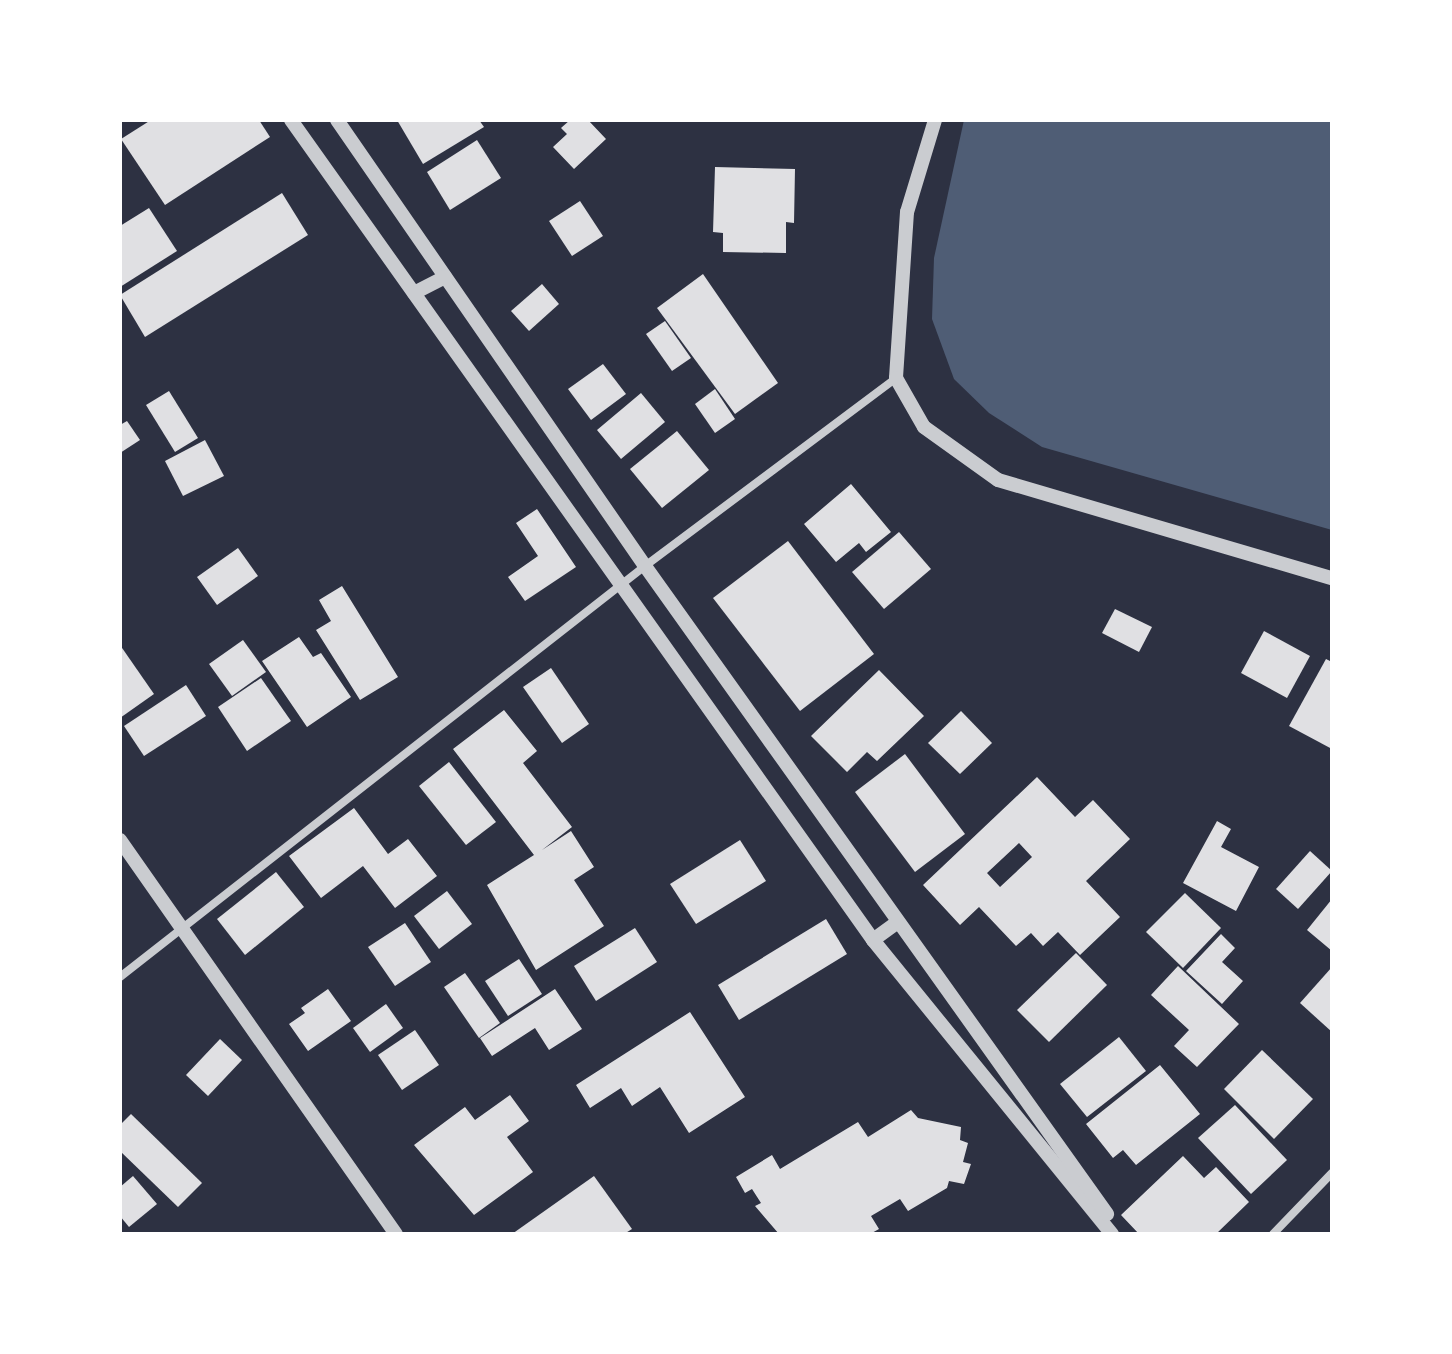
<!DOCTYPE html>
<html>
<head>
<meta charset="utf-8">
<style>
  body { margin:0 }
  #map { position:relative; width:1452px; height:1354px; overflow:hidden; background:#2d3142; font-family:"Golos Text",sans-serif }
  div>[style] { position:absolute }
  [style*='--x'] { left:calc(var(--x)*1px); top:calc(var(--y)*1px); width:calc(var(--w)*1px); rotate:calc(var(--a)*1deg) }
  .water>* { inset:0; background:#4f5d75 }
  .building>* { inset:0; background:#e0e0e3 }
  .minor>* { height:8px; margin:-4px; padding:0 4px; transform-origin:4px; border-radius:4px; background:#caccd0 }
  .tertiary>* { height:14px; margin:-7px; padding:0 7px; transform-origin:7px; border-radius:7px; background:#caccd0 }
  span { translate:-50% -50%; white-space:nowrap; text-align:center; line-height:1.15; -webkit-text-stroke:8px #fff; paint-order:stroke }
  .frame { position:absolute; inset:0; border:122px solid #fff; pointer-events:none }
</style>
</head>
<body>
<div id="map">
  <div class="water">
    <div style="clip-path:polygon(964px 120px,1332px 120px,1332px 530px,1042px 447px,989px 413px,954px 379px,932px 319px,934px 258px)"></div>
  </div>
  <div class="building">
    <div style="clip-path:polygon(151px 120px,259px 120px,270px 137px,165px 205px,121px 139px)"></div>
    <div style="clip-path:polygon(397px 120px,479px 120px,484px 127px,423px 164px)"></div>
    <div style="clip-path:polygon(570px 120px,588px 120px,606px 139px,574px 169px,553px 147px,567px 134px,561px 128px)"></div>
    <div style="clip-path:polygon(477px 140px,501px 178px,450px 210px,427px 172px)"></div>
    <div style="clip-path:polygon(715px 167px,795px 169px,794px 223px,786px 222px,786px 253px,723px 252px,723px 233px,713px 232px)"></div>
    <div style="clip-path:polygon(282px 193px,308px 235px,145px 337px,120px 295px)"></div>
    <div style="clip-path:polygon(580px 201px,603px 236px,572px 256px,549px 221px)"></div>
    <div style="clip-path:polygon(149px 208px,177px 251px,120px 287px,120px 226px)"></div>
    <div style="clip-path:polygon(703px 274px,778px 383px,735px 414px,657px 308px)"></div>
    <div style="clip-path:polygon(542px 284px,559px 304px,529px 331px,511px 311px)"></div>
    <div style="clip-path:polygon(665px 321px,691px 358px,672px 371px,646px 334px)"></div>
    <div style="clip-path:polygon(603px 364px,626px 394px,591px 420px,568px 389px)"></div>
    <div style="clip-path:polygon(715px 389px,735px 419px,715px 433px,695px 404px)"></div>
    <div style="clip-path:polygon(169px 391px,198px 438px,175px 452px,146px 405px)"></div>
    <div style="clip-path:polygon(641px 393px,665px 422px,621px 459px,597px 430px)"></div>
    <div style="clip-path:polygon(127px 421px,140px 440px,120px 453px,120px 425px)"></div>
    <div style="clip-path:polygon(677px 431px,709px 470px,662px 508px,630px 469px)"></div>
    <div style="clip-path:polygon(205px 440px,224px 476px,183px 496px,165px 461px)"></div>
    <div style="clip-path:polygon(851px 484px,891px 532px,866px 552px,859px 543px,836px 562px,804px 524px)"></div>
    <div style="clip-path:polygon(537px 509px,576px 567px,525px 601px,508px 577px,538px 556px,516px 523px)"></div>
    <div style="clip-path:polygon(899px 532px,931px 569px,884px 609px,852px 572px)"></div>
    <div style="clip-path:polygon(788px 541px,874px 654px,800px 711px,713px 598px)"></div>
    <div style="clip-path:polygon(238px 548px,258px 576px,217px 605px,197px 577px)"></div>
    <div style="clip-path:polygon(342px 586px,398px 677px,360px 700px,316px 630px,331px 621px,319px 600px)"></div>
    <div style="clip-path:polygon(1115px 609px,1152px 627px,1139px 652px,1102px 633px)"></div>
    <div style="clip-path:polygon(1264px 631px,1310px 656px,1287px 698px,1241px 673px)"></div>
    <div style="clip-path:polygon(299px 637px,313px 657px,321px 653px,351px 697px,307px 727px,262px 661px)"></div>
    <div style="clip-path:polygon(243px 640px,266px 672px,232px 696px,209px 664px)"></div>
    <div style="clip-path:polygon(120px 645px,154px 694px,120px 718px)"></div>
    <div style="clip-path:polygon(1326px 659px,1332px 662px,1332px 749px,1289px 726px)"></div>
    <div style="clip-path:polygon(551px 668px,589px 724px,562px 743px,523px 687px)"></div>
    <div style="clip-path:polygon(879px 670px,924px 716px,877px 761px,867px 752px,847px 772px,811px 736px)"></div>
    <div style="clip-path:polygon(261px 678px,291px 721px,247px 751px,218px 707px)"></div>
    <div style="clip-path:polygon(186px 685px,206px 716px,144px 756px,124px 726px)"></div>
    <div style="clip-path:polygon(504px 710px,537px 751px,523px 763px,572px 827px,542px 850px,571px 831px,594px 867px,574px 880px,604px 926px,536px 970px,487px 885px,534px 855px,453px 749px)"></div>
    <div style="clip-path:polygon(961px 711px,992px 743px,960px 774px,928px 743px)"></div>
    <div style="clip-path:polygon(905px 754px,965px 834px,915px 872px,855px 792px)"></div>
    <div style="clip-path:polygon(449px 762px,496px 822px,466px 845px,419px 786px)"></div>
    <div style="clip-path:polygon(evenodd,1037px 777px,1075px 817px,1093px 800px,1130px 839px,1086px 881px,1120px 917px,1080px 955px,1058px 932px,1043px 946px,1031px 933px,1016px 946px,979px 907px,960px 925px,923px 885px,1037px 777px,1019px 843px,1032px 857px,1000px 887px,987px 873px,1019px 843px)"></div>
    <div style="clip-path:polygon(354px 808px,388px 854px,408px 839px,437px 876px,395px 908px,363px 866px,321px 898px,289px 856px)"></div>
    <div style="clip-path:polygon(1217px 821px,1231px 829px,1221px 847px,1259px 867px,1236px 911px,1183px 883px)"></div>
    <div style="clip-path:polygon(740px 840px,766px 881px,696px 924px,670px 884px)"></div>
    <div style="clip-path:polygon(1310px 851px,1332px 871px,1298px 909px,1276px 889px)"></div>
    <div style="clip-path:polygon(276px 872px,304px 907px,245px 955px,217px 919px)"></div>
    <div style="clip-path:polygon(447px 891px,472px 924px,439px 949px,414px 916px)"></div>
    <div style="clip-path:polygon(1185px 893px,1221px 928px,1183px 968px,1146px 932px)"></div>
    <div style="clip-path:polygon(1332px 899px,1332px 951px,1307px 930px)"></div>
    <div style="clip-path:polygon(826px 919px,847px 954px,739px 1020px,718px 985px)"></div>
    <div style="clip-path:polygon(405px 923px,431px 962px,395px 986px,368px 947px)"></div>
    <div style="clip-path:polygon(635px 928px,657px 962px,596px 1001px,574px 966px)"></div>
    <div style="clip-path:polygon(1221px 934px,1235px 948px,1222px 962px,1243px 981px,1222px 1004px,1186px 971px)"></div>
    <div style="clip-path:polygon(1076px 953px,1107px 985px,1049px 1042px,1017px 1010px)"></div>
    <div style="clip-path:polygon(519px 959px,542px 994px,508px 1016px,485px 981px)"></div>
    <div style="clip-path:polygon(1178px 966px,1239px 1024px,1197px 1067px,1174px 1046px,1189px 1030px,1151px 995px)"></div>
    <div style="clip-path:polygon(1332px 967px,1332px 1032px,1300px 1003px)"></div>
    <div style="clip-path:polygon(465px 973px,500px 1023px,479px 1038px,444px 987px)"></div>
    <div style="clip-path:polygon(328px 989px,351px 1021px,308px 1051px,289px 1024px,305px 1013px,301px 1008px)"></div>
    <div style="clip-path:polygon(555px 989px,582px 1029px,549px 1050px,535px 1028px,492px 1056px,480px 1038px)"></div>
    <div style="clip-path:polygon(386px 1004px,403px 1028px,370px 1052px,353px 1028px)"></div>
    <div style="clip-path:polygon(690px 1012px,745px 1097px,689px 1133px,660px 1087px,632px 1106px,621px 1088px,590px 1108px,576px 1085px)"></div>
    <div style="clip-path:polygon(415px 1030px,439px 1065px,402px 1090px,378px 1055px)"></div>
    <div style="clip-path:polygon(1119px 1037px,1146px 1071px,1087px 1117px,1060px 1084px)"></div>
    <div style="clip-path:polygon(220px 1039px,242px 1060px,208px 1096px,186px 1075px)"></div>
    <div style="clip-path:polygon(1262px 1050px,1313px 1099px,1274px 1139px,1224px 1089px)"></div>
    <div style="clip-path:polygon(1160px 1065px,1200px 1114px,1136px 1165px,1123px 1150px,1113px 1158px,1086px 1124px)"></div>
    <div style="clip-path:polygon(510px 1095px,529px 1121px,507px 1137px,533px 1172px,474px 1215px,414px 1145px,465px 1107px,475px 1120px)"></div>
    <div style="clip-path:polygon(1235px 1105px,1287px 1160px,1251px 1194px,1198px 1138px)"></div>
    <div style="clip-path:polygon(911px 1110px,918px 1118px,961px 1127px,960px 1140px,968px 1143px,963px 1162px,971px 1164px,964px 1184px,949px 1181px,947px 1188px,908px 1211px,900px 1199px,871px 1216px,879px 1229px,870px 1234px,779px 1234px,755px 1206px,761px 1203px,752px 1189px,745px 1193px,736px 1177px,772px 1155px,780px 1169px,858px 1122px,868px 1137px)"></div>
    <div style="clip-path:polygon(131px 1114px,202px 1183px,178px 1207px,120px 1151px,120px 1125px)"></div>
    <div style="clip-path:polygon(1183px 1156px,1204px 1178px,1216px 1167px,1249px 1202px,1216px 1234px,1139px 1234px,1121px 1215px)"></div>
    <div style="clip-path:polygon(133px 1176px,157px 1204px,129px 1227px,120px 1216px,120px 1187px)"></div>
    <div style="clip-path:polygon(594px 1176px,632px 1229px,624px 1234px,512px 1234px)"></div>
  </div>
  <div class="minor">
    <div style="--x:120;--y:977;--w:667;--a:-38.06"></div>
    <div style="--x:645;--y:566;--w:314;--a:-36.8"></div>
    <div style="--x:1273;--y:1234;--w:85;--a:-46"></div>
  </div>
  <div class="tertiary">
    <div style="--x:291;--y:120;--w:1006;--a:54.63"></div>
    <div style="--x:873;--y:940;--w:379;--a:50.9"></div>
    <div style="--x:337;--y:120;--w:542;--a:55.37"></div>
    <div style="--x:645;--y:566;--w:796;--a:54.51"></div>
    <div style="--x:935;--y:120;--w:96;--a:106.9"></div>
    <div style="--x:907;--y:212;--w:166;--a:93.8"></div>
    <div style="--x:896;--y:378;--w:56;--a:60.3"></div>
    <div style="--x:924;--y:427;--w:91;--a:35.6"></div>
    <div style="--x:998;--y:480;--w:348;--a:16.4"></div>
    <div style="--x:414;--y:293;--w:35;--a:-27"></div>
    <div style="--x:120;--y:840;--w:481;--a:55"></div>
    <div style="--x:873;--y:940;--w:31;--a:-36"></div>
  </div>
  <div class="frame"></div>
</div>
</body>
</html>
